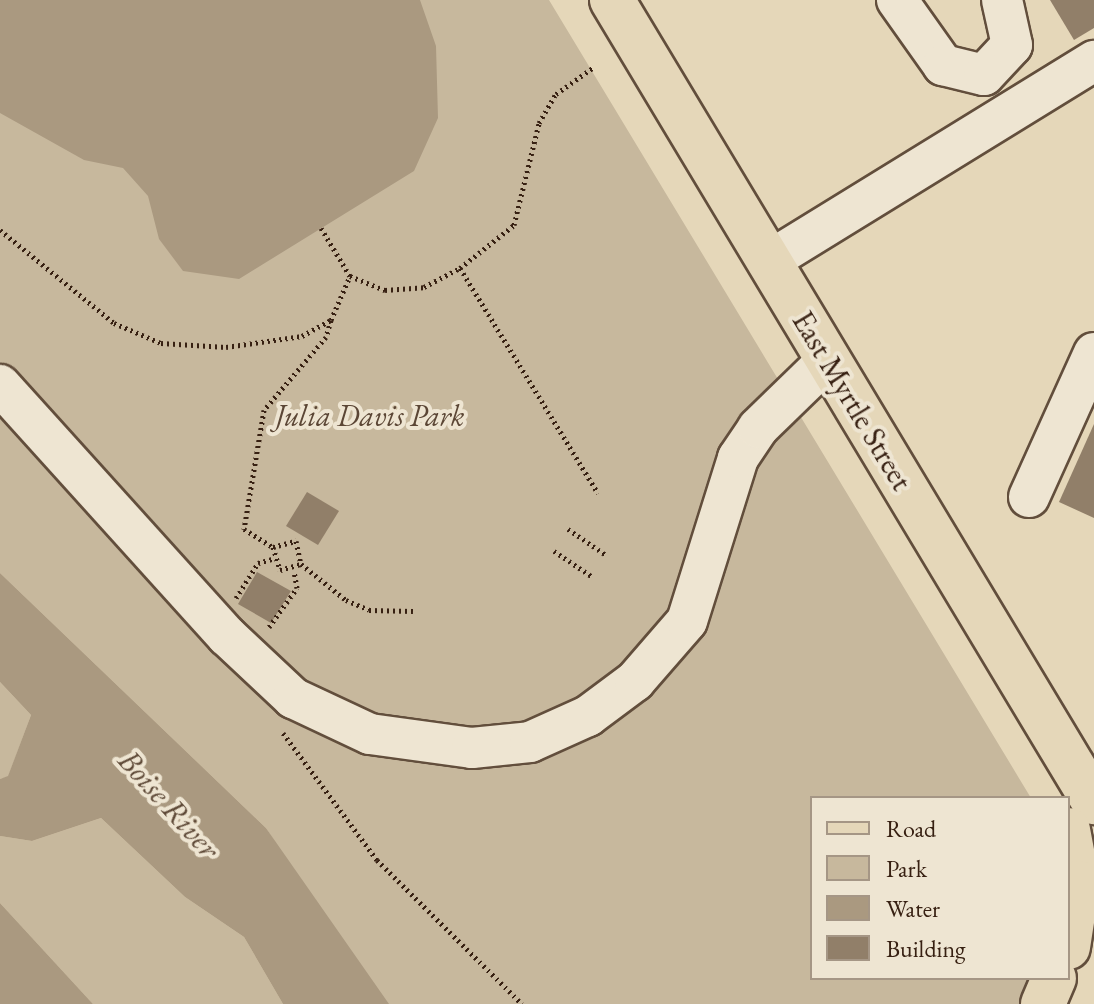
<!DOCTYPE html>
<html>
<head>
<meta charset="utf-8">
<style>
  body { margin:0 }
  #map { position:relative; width:1094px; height:1004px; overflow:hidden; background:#e5d7b9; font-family:"EB Garamond",serif }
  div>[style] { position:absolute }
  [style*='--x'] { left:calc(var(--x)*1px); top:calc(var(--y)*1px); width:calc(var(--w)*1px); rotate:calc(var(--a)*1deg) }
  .green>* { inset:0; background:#c7b89d }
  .water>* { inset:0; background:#aa9980 }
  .building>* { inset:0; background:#917f69 }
  .path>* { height:5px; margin-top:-2.5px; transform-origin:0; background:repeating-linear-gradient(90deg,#372012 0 2px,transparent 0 6px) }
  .roads { filter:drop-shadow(2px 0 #624e3c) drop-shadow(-2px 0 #624e3c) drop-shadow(0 2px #624e3c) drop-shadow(0 -2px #624e3c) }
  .minor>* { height:40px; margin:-20px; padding:0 20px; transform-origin:20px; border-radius:20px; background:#eee5d2 }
  .major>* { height:44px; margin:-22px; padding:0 22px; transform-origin:22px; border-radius:22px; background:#e5d7b9 }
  span { translate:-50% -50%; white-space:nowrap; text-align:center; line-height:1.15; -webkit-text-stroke:8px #eee5d2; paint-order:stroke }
  .street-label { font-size:30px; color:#372012 }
  .park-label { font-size:30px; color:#5b4635; font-style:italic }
  .water-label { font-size:32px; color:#5f4a38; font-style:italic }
  .legend { position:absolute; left:810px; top:796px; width:260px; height:184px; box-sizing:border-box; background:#eee5d2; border:2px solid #a59685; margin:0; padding:10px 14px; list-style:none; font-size:24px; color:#372012 }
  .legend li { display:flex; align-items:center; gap:16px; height:40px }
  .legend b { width:40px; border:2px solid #a59685 }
</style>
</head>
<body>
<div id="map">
  <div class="green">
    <div style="clip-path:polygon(0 0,549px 0,1031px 798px,812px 798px,812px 978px,1031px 978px,1019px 1004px,379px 1004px,266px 828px,0 573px)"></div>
    <div style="clip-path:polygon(0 682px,31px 715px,8px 777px,0 779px)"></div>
    <div style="clip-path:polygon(101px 818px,185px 897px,244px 937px,283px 1004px,93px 1004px,0 903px,0 836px,32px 841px)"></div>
  </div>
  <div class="water">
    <div style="clip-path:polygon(0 0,420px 0,436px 46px,438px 118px,414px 171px,239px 279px,183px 271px,159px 239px,148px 196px,123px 168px,84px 160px,0 113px)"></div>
    <div style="clip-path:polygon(0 573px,266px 828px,389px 1004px,283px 1004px,244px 937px,185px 897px,101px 818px,32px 841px,0 836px,0 779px,8px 776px,31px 715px,0 682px)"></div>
    <div style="clip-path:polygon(0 903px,93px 1004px,0 1004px)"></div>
  </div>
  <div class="building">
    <div style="clip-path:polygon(1050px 0,1094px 0,1094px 28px,1074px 40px)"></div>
    <div style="clip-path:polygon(1094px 424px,1094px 518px,1059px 502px)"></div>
    <div style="clip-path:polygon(307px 492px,339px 511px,318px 545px,286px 526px)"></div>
    <div style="clip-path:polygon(257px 572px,291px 591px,271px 623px,238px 604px)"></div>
  </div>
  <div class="path">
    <div style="--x:321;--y:228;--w:56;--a:58.9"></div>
    <div style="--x:350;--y:276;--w:38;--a:22"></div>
    <div style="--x:385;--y:290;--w:39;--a:-4"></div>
    <div style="--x:424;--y:287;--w:41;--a:-27.8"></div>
    <div style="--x:460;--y:268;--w:264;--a:58.5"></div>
    <div style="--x:0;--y:230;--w:147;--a:39.2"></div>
    <div style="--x:114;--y:323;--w:51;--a:23.1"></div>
    <div style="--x:161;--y:343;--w:65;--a:3.5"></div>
    <div style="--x:226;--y:347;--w:77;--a:-8.2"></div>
    <div style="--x:302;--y:336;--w:33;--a:-29"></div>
    <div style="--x:331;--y:320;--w:48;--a:-66.6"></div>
    <div style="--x:460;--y:268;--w:69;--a:-38.5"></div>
    <div style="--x:514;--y:225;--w:105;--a:-76.2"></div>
    <div style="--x:539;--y:123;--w:34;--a:-60"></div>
    <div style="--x:556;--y:94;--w:47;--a:-35.4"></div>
    <div style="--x:331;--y:320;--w:18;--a:106"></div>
    <div style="--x:326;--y:337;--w:96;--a:130.3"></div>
    <div style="--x:264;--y:410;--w:121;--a:99.5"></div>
    <div style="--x:244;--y:529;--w:34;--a:32"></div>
    <div style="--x:273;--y:547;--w:24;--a:-15"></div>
    <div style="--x:296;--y:541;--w:24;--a:78"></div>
    <div style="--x:301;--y:564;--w:58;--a:38.7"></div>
    <div style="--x:346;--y:600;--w:25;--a:23"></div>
    <div style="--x:369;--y:610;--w:44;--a:1.3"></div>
    <div style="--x:568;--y:529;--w:46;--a:34.4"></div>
    <div style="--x:273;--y:547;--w:24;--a:73"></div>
    <div style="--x:280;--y:570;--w:22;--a:-16"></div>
    <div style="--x:554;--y:551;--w:45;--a:34"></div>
    <div style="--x:236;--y:598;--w:41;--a:-57.8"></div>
    <div style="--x:258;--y:563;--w:15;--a:-16"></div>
    <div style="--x:269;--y:627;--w:48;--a:-54.3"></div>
    <div style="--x:297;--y:588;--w:17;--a:-100"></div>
    <div style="--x:283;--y:733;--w:158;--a:53.5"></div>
    <div style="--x:377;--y:860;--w:204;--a:44.8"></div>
  </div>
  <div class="roads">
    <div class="minor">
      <div style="--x:897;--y:0;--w:80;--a:54.7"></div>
      <div style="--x:943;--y:65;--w:42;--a:13.7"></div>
      <div style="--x:984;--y:75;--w:41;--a:-47"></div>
      <div style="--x:1012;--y:45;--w:46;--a:-102.5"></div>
      <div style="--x:769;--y:261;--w:382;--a:-31.6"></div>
      <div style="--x:0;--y:385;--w:338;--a:47.9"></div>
      <div style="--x:227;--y:636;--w:91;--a:43.2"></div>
      <div style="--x:293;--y:698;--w:85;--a:25.1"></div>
      <div style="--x:370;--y:734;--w:103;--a:7.8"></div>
      <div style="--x:472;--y:748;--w:58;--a:-5.9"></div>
      <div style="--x:530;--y:742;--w:64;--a:-24.1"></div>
      <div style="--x:588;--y:716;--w:59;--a:-36.7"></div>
      <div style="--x:635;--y:681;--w:79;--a:-49.1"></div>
      <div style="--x:687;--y:621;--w:171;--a:-72.6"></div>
      <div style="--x:738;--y:458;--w:36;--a:-56"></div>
      <div style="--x:758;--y:428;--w:96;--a:-44.2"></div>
      <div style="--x:1029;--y:497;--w:158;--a:-65.7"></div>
    </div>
    <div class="major">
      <div style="--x:612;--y:0;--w:936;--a:58.99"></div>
      <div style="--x:1068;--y:830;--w:54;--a:79.3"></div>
      <div style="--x:1078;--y:883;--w:65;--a:98.9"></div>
      <div style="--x:1043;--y:1004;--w:28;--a:-67"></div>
    </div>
  </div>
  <div class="street-label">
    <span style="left:852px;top:401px;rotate:59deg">East Myrtle Street</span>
  </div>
  <div class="park-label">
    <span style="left:370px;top:416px">Julia Davis Park</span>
  </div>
  <div class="water-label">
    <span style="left:169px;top:804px;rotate:48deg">Boise River</span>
  </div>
  <ul class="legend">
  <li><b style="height:10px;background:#e5d7b9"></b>Road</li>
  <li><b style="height:22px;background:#c7b89d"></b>Park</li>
  <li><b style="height:22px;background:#aa9980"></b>Water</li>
  <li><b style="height:22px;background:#917f69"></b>Building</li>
  </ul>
</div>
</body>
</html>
